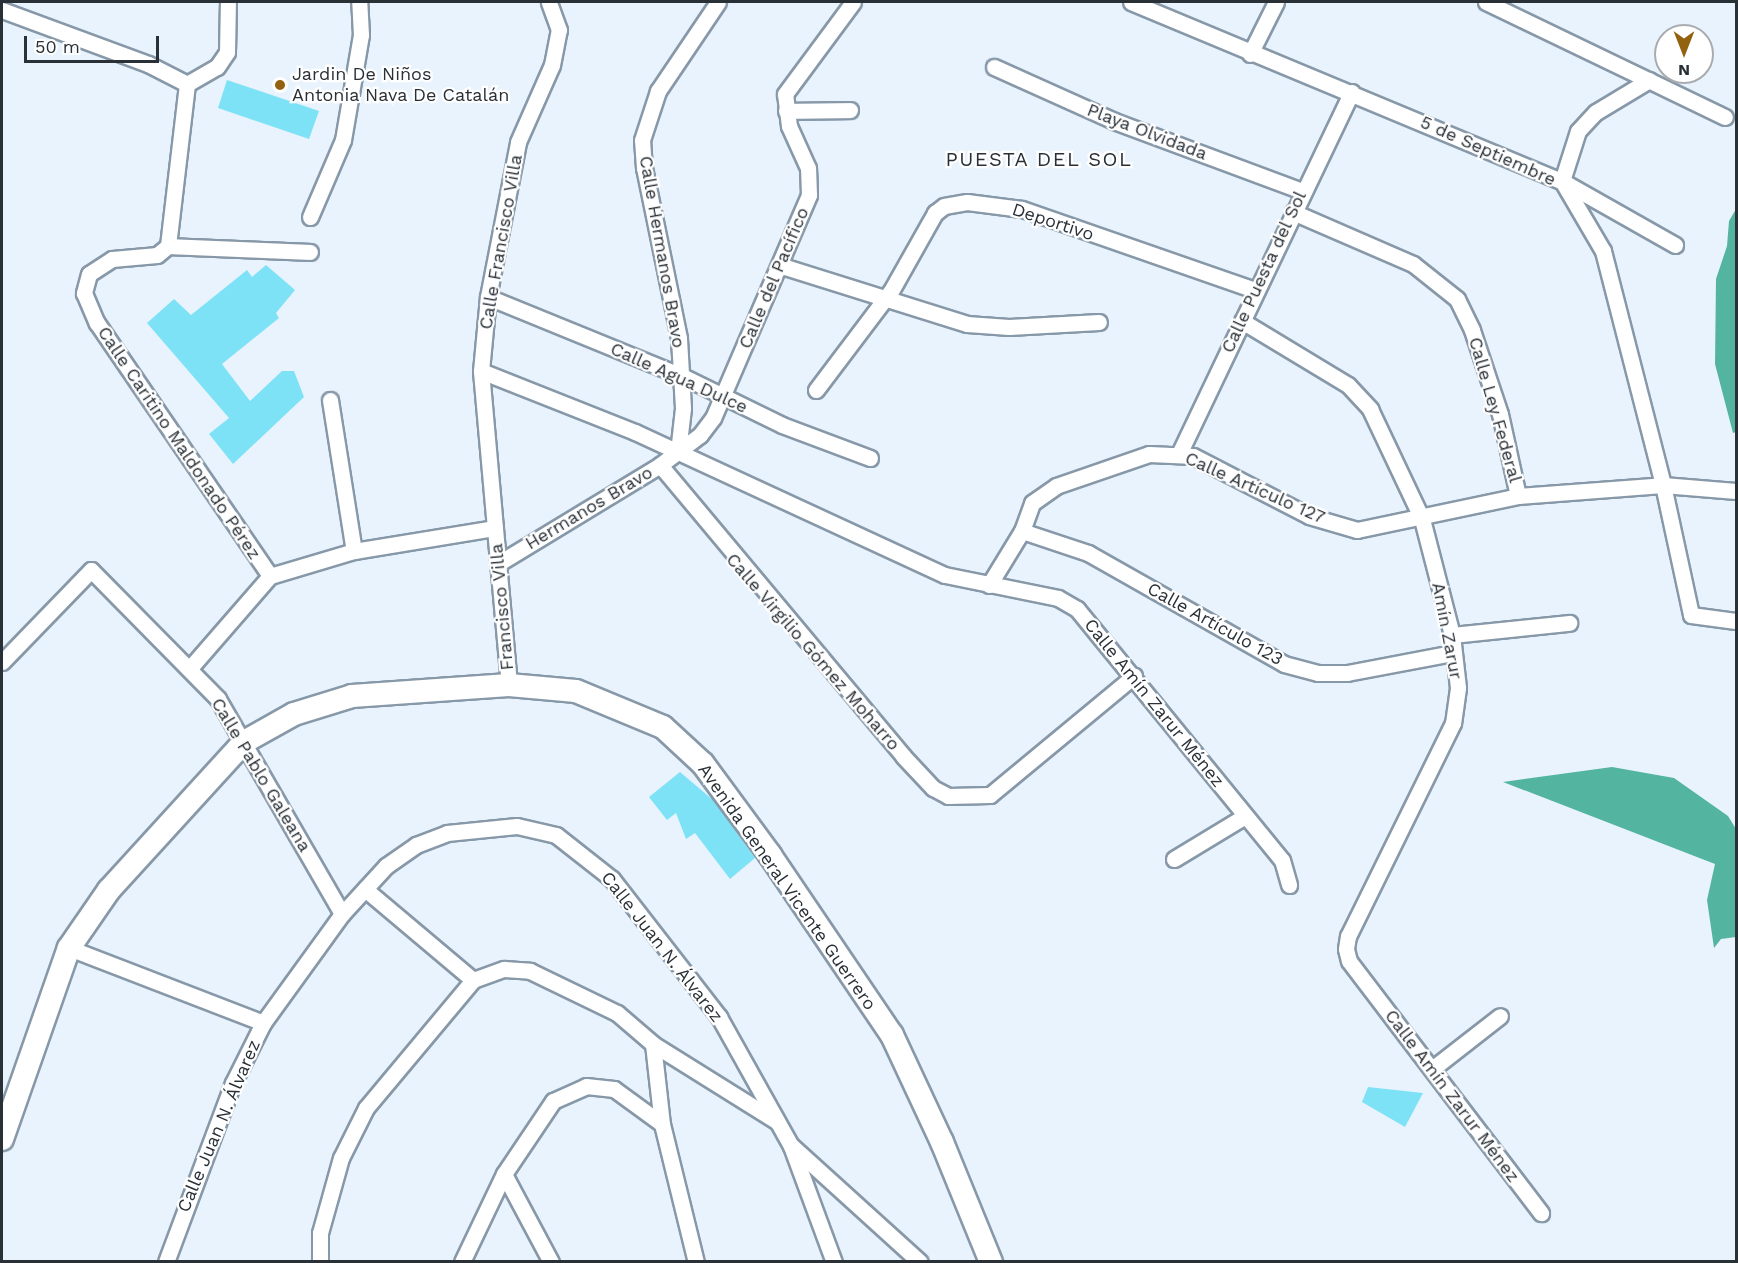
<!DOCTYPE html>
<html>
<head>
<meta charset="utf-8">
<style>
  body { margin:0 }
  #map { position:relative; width:1738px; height:1263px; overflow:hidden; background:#e8f3fd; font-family:"Work Sans",sans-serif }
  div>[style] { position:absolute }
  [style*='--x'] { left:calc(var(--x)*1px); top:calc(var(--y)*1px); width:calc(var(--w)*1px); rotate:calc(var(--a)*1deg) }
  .water>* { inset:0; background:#53b5a0 }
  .building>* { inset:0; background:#7ee2f6 }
  .roads { filter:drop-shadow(2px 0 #8798a8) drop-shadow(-2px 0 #8798a8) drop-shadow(0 2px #8798a8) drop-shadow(0 -2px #8798a8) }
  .street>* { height:15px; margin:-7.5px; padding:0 7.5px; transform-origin:7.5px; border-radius:7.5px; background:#fff }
  .secondary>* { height:22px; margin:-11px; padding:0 11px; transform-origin:11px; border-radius:11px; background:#fff }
  .dots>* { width:16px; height:16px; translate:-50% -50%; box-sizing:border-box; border:3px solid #fff; border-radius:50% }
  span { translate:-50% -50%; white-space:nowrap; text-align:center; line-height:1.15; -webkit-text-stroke:4.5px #fff; paint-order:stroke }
  .poi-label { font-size:18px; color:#293036 }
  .left { translate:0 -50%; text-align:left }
  .street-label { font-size:18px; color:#293036 }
  .neighbourhood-label { font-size:20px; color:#293036; letter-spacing:1.5px }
  .frame { position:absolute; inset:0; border:3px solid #293036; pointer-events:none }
  .north { position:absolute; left:1654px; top:24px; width:60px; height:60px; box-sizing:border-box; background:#fff; border:2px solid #a9acaf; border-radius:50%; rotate:180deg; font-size:16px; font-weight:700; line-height:24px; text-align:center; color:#293036 }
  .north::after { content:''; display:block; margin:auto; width:21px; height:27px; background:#926211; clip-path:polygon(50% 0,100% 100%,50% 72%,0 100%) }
  .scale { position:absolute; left:24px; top:36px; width:135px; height:27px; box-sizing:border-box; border:3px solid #293036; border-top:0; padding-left:8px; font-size:18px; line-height:21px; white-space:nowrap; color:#293036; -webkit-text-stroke:4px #fff; paint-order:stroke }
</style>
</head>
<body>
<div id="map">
  <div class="water">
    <div style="clip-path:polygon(1736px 209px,1736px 432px,1733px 433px,1715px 364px,1716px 279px,1727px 246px,1729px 221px)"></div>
    <div style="clip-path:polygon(1612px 767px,1674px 778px,1728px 816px,1736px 829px,1736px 937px,1721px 939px,1714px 948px,1707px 900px,1715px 864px,1503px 782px)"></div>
  </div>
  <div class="building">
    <div style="clip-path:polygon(227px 80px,319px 111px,309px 139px,218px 108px)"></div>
    <div style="clip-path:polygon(266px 265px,295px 290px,276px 313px,279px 318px,222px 364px,250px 401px,282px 371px,294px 371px,304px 397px,233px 464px,209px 434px,229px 418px,147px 323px,174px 299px,191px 315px,247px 270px,252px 277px)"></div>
    <div style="clip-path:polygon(680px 772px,713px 800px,755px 858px,730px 879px,695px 833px,686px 839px,676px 813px,667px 820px,649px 797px)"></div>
    <div style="clip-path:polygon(1368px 1087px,1423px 1093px,1405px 1127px,1362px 1102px)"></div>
  </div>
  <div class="roads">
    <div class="street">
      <div style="--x:1131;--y:2;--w:467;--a:22.6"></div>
      <div style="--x:1562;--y:181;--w:130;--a:29.5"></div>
      <div style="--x:1486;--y:2;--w:265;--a:25.7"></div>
      <div style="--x:2;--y:10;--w:156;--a:20.3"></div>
      <div style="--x:148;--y:64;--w:44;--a:27.1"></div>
      <div style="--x:1250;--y:54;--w:58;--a:-63.4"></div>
      <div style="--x:994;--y:67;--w:132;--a:24.2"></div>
      <div style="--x:1114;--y:121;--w:201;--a:20.4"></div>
      <div style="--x:187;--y:84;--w:163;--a:96.7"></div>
      <div style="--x:168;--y:246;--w:14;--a:141"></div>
      <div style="--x:157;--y:255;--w:45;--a:174.9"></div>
      <div style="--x:112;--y:259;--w:27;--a:147"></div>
      <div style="--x:89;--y:274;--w:20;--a:105"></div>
      <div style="--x:84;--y:293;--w:33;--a:67"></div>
      <div style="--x:97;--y:323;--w:306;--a:55.6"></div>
      <div style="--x:187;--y:84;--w:34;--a:-30"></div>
      <div style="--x:217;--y:67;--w:18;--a:-56"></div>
      <div style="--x:227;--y:52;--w:50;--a:-88.9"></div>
      <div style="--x:786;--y:111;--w:64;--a:-0.9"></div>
      <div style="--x:1562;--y:181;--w:81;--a:59.6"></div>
      <div style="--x:1603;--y:251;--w:242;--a:75.6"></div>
      <div style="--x:1663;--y:485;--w:133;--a:77.8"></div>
      <div style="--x:1691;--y:615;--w:45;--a:7.6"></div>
      <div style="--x:1562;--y:181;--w:52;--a:-72.3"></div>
      <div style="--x:1578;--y:131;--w:26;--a:-47"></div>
      <div style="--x:1596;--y:112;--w:62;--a:-31.1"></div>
      <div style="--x:1293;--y:212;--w:131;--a:23.4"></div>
      <div style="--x:1413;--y:264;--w:56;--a:38.5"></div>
      <div style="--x:1457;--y:299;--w:34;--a:64"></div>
      <div style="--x:1472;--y:330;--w:89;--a:71.6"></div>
      <div style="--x:1500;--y:414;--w:84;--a:77.6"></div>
      <div style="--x:310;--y:217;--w:84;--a:-66.8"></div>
      <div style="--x:343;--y:140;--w:107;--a:-80.3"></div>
      <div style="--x:361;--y:35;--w:33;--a:-93"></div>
      <div style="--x:168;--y:246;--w:142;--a:2.4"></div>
      <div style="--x:782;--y:266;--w:194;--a:17.4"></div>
      <div style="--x:967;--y:324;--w:42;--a:4.1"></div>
      <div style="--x:1009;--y:327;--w:90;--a:-3.2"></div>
      <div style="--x:488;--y:297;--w:209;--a:22.2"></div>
      <div style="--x:682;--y:376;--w:111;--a:26.1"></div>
      <div style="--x:782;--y:425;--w:94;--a:20.6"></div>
      <div style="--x:1242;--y:321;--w:124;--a:31.1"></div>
      <div style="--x:1348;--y:385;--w:33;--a:47"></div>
      <div style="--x:1370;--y:409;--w:122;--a:64.7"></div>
      <div style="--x:1422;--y:519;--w:120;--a:75.5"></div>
      <div style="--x:1452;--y:635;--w:53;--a:83.5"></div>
      <div style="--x:1458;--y:688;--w:35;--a:98"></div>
      <div style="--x:1453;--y:723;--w:237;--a:116.2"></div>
      <div style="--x:1348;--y:936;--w:13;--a:99"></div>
      <div style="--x:1346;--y:949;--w:12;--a:76"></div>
      <div style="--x:1349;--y:961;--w:317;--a:52.7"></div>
      <div style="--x:481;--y:371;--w:166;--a:21.6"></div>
      <div style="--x:635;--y:432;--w:341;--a:24.8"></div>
      <div style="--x:945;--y:575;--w:115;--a:11.5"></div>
      <div style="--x:1058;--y:598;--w:22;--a:30"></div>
      <div style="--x:1077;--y:609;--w:324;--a:50.8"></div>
      <div style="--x:1282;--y:860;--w:26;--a:74"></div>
      <div style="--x:816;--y:390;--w:124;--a:-52.9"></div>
      <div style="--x:891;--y:291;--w:90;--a:-60.6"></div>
      <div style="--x:935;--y:213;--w:11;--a:-38"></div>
      <div style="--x:944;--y:206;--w:23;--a:-10"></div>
      <div style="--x:967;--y:202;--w:55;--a:7.3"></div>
      <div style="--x:1022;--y:209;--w:247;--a:19.2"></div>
      <div style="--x:330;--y:400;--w:153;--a:81"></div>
      <div style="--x:678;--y:452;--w:44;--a:-83.5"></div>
      <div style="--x:683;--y:408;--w:70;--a:-93.3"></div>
      <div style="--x:679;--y:338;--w:174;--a:-101.6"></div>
      <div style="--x:644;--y:168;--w:28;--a:-94"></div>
      <div style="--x:642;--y:140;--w:52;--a:-71.9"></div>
      <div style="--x:658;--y:91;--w:107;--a:-56"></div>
      <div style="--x:1179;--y:454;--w:401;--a:-64.5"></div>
      <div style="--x:660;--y:465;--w:379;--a:50.1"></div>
      <div style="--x:903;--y:756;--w:44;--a:46.8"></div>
      <div style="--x:933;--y:788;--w:17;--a:28"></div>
      <div style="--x:948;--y:796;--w:42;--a:-1.4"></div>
      <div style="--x:990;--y:795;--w:187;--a:-39.6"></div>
      <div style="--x:1022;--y:531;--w:70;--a:18.4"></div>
      <div style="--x:1088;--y:553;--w:225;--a:29.5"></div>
      <div style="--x:1284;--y:664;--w:35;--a:15"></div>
      <div style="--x:1318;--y:673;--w:29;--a:0"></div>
      <div style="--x:1347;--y:673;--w:108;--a:-10.7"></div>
      <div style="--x:499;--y:563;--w:188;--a:-31.3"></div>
      <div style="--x:660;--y:465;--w:50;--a:-36.9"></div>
      <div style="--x:700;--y:435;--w:21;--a:-53"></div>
      <div style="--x:713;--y:418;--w:243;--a:-66.7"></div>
      <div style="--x:809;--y:195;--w:27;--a:-92"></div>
      <div style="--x:808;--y:168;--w:46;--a:-114.3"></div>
      <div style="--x:789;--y:126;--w:32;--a:-97"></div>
      <div style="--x:785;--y:94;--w:114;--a:-53.5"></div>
      <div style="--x:989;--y:585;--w:63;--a:-58.6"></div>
      <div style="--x:1022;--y:531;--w:30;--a:-70"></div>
      <div style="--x:1032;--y:503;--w:29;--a:-35"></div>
      <div style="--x:1056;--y:486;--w:98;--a:-19"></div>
      <div style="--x:1149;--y:454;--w:44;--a:2.6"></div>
      <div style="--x:1193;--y:456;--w:131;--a:27.3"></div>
      <div style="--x:1309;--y:516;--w:50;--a:16.3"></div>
      <div style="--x:1357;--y:530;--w:165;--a:-11.9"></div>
      <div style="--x:1518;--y:496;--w:145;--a:-4.3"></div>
      <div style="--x:1663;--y:485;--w:73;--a:4.7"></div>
      <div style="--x:1452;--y:635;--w:118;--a:-5.9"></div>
      <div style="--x:2;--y:662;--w:128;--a:-45.9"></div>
      <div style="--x:91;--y:570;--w:181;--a:45.4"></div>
      <div style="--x:218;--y:699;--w:248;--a:60"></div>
      <div style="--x:190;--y:668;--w:122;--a:-49"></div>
      <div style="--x:270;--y:576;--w:88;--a:-16.6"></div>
      <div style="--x:354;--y:551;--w:143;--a:-9.3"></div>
      <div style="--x:509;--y:685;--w:315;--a:-95.1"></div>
      <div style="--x:481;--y:371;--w:74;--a:-84.6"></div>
      <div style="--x:488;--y:297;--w:158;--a:-79"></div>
      <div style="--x:518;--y:142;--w:84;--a:-66.2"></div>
      <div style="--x:552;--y:65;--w:36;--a:-79"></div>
      <div style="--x:559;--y:30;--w:30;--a:-110"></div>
      <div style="--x:1174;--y:859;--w:83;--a:-31.2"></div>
      <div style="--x:365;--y:889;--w:141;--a:40.1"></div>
      <div style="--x:69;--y:948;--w:208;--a:21.1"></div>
      <div style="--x:653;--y:1044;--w:81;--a:83.6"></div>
      <div style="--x:662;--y:1124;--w:142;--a:76.2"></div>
      <div style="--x:1432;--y:1069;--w:86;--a:-37.9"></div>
      <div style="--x:793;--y:1147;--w:171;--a:42.2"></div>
      <div style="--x:504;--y:1174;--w:100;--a:61.9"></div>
      <div style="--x:166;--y:1262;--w:191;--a:-69.5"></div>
      <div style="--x:233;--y:1083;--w:67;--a:-63.4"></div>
      <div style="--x:263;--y:1023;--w:135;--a:-54.1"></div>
      <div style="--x:342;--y:914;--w:65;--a:-47.5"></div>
      <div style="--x:386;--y:866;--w:37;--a:-35"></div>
      <div style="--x:416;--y:845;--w:33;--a:-21"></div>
      <div style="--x:447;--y:833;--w:70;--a:-5.7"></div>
      <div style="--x:517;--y:826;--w:40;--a:13"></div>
      <div style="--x:556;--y:835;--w:71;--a:38.2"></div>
      <div style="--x:612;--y:879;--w:175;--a:52.2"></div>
      <div style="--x:719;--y:1017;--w:148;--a:60.8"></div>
      <div style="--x:791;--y:1146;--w:124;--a:69.7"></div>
      <div style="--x:320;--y:1262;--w:29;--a:-90"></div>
      <div style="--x:320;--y:1233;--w:78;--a:-74.4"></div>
      <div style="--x:341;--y:1158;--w:56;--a:-63.4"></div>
      <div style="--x:366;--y:1108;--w:167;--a:-50.1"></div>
      <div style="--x:473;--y:980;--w:33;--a:-20"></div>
      <div style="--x:504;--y:969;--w:26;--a:4"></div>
      <div style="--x:530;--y:971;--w:97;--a:25.8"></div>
      <div style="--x:617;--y:1013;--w:48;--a:40.7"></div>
      <div style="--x:653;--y:1044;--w:145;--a:32"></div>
      <div style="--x:462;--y:1262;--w:98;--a:-64.5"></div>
      <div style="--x:504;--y:1174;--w:88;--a:-56.1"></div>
      <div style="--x:553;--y:1101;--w:36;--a:-24"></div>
      <div style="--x:586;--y:1086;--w:28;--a:6"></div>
      <div style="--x:614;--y:1089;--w:59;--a:36.1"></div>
    </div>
    <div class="secondary">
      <div style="--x:2;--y:1139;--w:202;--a:-70.7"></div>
      <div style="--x:69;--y:948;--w:70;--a:-55.4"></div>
      <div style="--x:109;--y:890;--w:200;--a:-47.6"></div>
      <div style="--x:244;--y:742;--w:57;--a:-29.2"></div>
      <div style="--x:294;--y:714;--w:61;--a:-17.2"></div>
      <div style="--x:352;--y:696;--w:157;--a:-4"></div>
      <div style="--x:509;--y:685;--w:67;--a:5.1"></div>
      <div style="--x:576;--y:691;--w:94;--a:22.5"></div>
      <div style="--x:663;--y:727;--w:54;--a:42.8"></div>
      <div style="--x:703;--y:764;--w:113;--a:53.6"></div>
      <div style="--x:770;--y:855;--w:217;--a:55.9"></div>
      <div style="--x:892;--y:1035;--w:118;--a:65"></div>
      <div style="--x:942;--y:1142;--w:130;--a:67.8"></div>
    </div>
  </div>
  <div class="dots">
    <div style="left:280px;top:85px;background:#926211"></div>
  </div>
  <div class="poi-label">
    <span class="left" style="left:292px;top:85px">Jardin De Niños<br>Antonia Nava De Catalán</span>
  </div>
  <div class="street-label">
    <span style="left:1147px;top:132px;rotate:21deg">Playa Olvidada</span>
    <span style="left:1488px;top:151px;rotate:24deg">5 de Septiembre</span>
    <span style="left:1053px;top:222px;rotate:18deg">Deportivo</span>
    <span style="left:501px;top:242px;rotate:-80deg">Calle Francisco Villa</span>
    <span style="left:662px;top:252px;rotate:80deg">Calle Hermanos Bravo</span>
    <span style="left:1264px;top:272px;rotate:-65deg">Calle Puesta del Sol</span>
    <span style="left:774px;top:278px;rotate:-67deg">Calle del Pacífico</span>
    <span style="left:679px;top:378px;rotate:24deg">Calle Agua Dulce</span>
    <span style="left:1495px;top:410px;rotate:74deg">Calle Ley Federal</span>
    <span style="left:179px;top:443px;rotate:56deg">Calle Caritino Maldonado Pérez</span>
    <span style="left:1255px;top:488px;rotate:24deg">Calle Artículo 127</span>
    <span style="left:589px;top:508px;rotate:-31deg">Hermanos Bravo</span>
    <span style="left:502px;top:607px;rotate:-95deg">Francisco Villa</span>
    <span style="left:1215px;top:624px;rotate:29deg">Calle Artículo 123</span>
    <span style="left:1447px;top:631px;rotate:79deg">Amín Zarur</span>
    <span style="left:813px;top:652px;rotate:49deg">Calle Virgilio Gómez Moharro</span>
    <span style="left:1154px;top:703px;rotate:51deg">Calle Amín Zarur Ménez</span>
    <span style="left:261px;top:775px;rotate:59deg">Calle Pablo Galeana</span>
    <span style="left:787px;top:887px;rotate:55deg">Avenida General Vicente Guerrero</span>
    <span style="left:662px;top:947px;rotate:52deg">Calle Juan N. Álvarez</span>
    <span style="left:1452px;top:1096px;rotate:53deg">Calle Amín Zarur Ménez</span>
    <span style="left:219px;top:1126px;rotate:-67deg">Calle Juan N. Álvarez</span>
  </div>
  <div class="neighbourhood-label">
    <span style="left:1039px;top:159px">PUESTA DEL SOL</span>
  </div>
  <div class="frame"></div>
  <div class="north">N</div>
  <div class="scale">50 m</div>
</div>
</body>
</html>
